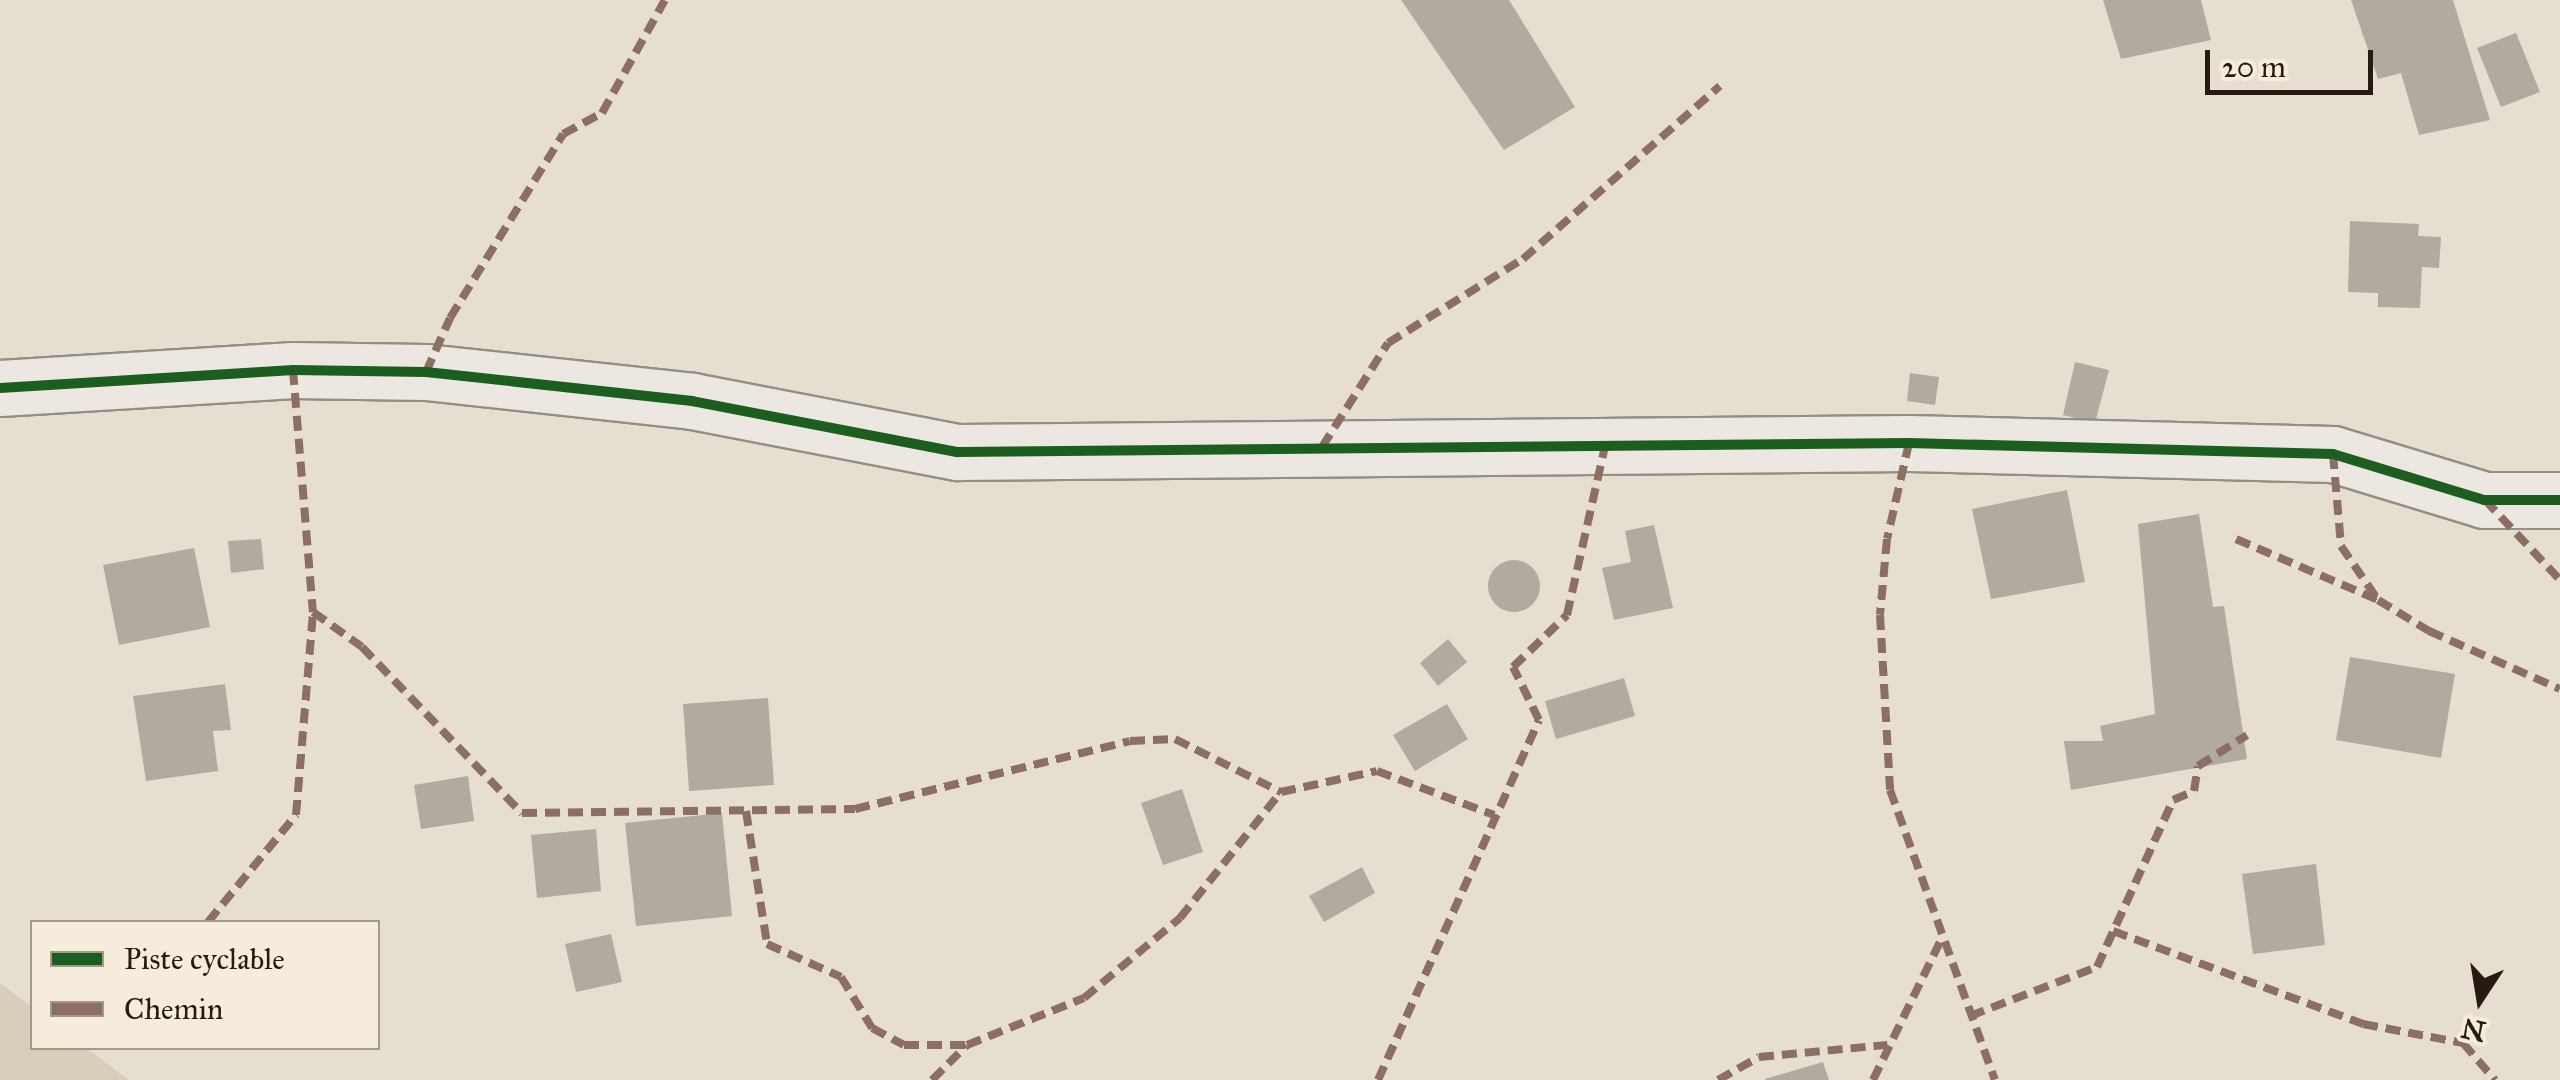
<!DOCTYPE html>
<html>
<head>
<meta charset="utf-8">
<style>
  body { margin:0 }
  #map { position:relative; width:2560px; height:1080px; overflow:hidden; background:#e6ded0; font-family:"IM FELL Great Primer",serif }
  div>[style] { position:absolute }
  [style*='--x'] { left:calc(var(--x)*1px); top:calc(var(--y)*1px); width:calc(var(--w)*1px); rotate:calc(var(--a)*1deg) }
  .green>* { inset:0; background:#d8ceba }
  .building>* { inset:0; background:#b1aaa1 }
  .round { border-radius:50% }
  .roads { filter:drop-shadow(2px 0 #948e85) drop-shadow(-2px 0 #948e85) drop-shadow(0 2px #948e85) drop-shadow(0 -2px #948e85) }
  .street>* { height:55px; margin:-27.5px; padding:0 27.5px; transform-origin:27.5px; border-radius:27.5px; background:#ece7e0 }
  .quiet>* { height:8px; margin-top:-4px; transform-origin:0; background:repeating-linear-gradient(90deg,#8d6e63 0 15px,transparent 0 23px) }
  .cycleway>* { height:10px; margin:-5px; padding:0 5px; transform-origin:5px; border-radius:5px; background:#1b5e20 }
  span { translate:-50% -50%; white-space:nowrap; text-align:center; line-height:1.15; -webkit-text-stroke:10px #f5ecdb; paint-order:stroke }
  .legend { position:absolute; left:30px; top:920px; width:350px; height:130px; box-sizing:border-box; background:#f5ecdb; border:2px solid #a2988b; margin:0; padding:12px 18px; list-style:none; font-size:30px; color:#261a12 }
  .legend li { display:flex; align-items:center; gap:20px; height:50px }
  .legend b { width:50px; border:2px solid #a2988b }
  .north { position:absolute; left:2430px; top:950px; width:100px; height:100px; -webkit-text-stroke:8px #f5ecdb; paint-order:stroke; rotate:192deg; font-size:28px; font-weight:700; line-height:40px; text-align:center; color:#261a12 }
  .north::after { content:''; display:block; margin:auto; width:35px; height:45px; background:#261a12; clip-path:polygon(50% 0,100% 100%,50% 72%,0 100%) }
  .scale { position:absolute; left:2205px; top:50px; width:168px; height:45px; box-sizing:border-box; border:5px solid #261a12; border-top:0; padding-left:12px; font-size:30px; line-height:35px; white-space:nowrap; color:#261a12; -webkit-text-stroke:8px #f5ecdb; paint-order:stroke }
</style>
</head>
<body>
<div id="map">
  <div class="green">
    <div style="clip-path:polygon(0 983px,32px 1007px,32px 1048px,86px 1048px,129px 1080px,0 1080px)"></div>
  </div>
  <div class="building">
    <div style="clip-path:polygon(1401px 0,1509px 0,1575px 107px,1504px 150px)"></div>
    <div style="clip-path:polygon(2103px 0,2201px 0,2211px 40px,2121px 59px)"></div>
    <div style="clip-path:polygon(2351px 0,2453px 0,2490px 120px,2419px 135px,2401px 73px,2378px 79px)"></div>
    <div style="clip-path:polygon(2516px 33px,2540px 92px,2501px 107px,2477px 48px)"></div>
    <div style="clip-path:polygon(2350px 221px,2419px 224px,2418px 236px,2441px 237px,2439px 268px,2422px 267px,2420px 308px,2378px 307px,2378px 293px,2348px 292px)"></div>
    <div style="clip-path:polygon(2075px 362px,2109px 370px,2095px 423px,2063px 415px)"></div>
    <div style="clip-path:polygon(1910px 373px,1939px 377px,1935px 405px,1907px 401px)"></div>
    <div style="clip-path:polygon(2067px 490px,2085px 582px,1991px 599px,1972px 509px)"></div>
    <div style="clip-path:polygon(2199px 514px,2213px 607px,2224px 606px,2247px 759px,2071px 790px,2064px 741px,2103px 741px,2100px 726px,2155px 714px,2138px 524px)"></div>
    <div style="clip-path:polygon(1654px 525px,1673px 608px,1614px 620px,1602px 568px,1631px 562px,1625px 531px)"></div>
    <div style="clip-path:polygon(261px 539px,264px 569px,231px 573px,228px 541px)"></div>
    <div style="clip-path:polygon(194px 548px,210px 627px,119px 645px,103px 565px)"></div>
    <div class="round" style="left:1488px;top:560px;width:52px;height:52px"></div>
    <div style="clip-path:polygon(1448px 639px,1467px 662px,1438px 686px,1420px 663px)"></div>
    <div style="clip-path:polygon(2350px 657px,2455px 674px,2441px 758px,2336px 740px)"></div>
    <div style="clip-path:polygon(1624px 678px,1635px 716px,1556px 739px,1545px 701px)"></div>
    <div style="clip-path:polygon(225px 684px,231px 730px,213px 731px,218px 771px,146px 781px,133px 696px)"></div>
    <div style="clip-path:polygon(768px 698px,774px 785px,689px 791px,683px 704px)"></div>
    <div style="clip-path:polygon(1447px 704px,1468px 739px,1415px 771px,1393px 735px)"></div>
    <div style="clip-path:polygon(468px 776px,474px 821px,421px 829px,414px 785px)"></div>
    <div style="clip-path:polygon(1182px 789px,1203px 852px,1163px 865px,1141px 803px)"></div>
    <div style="clip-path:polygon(722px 813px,732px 916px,636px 926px,625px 823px)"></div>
    <div style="clip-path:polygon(596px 829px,601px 891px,537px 898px,531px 835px)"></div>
    <div style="clip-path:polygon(2316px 864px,2325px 945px,2253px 954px,2242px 874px)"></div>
    <div style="clip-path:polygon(1362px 867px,1375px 893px,1324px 922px,1309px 896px)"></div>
    <div style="clip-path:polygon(611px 934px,622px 982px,576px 992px,565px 944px)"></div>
    <div style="clip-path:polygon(1823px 1062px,1829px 1080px,1766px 1080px,1765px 1079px)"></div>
  </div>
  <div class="roads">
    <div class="street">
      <div style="--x:0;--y:388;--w:294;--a:-3.5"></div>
      <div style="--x:293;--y:370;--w:133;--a:0.9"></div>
      <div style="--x:426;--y:372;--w:268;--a:6.2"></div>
      <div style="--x:692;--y:401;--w:270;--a:10.9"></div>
      <div style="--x:957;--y:452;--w:952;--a:-0.54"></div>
      <div style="--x:1909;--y:443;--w:424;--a:1.5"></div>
      <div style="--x:2333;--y:454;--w:158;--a:16.9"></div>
      <div style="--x:2484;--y:500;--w:76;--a:0"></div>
    </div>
  </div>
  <div class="quiet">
    <div style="--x:293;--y:370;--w:243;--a:85.3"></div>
    <div style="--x:313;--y:612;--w:60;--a:35.5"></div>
    <div style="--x:362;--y:647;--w:231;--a:46.1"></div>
    <div style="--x:522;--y:813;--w:333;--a:-0.7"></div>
    <div style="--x:855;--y:809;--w:283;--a:-13.9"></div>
    <div style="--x:1130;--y:741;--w:45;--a:-2.5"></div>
    <div style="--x:1175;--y:739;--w:119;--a:26.6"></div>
    <div style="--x:1281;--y:792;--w:98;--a:-12.3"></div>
    <div style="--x:1377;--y:771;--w:125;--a:20.6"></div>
    <div style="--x:426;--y:372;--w:59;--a:-66"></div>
    <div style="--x:450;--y:318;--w:216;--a:-58.4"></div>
    <div style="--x:563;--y:134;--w:44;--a:-28.3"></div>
    <div style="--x:602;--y:113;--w:129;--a:-60.9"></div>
    <div style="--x:1909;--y:443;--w:98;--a:102.9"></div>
    <div style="--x:1887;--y:539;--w:76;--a:95.3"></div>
    <div style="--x:1880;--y:615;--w:175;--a:86.7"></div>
    <div style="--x:1890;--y:790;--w:308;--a:70.1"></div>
    <div style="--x:1322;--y:447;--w:123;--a:-57.6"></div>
    <div style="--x:1388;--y:343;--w:159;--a:-31.9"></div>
    <div style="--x:1523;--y:259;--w:262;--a:-41.3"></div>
    <div style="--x:2333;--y:454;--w:92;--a:85"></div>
    <div style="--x:2341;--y:546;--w:65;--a:55.6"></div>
    <div style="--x:2378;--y:600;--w:60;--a:31.3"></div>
    <div style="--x:2429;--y:631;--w:143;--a:23.9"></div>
    <div style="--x:2485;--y:500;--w:110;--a:46.8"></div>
    <div style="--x:2236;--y:539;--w:155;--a:23.2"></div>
    <div style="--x:746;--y:811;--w:135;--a:81"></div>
    <div style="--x:767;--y:944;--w:81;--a:24"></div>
    <div style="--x:841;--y:977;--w:60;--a:58.7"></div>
    <div style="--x:872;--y:1028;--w:36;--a:28"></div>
    <div style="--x:904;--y:1045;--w:63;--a:0"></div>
    <div style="--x:208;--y:922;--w:139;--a:-50.6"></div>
    <div style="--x:296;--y:815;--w:204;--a:-85.2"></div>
    <div style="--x:2113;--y:931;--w:267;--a:20.4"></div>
    <div style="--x:2363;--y:1024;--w:102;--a:10.8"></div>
    <div style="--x:2463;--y:1043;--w:49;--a:49.1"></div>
    <div style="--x:1970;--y:1016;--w:136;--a:-21.1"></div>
    <div style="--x:2097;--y:967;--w:183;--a:-65.5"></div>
    <div style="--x:2173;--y:800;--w:23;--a:-23"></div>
    <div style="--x:2194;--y:791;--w:25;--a:-81"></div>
    <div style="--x:2198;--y:766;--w:58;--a:-32.3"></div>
    <div style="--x:932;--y:1080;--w:49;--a:-45"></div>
    <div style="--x:967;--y:1045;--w:126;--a:-21.9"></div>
    <div style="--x:1084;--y:998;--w:125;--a:-39.8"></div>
    <div style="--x:1180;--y:918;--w:161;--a:-51.3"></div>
    <div style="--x:1378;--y:1080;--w:394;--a:-65.9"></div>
    <div style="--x:1539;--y:720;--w:59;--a:-116.1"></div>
    <div style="--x:1513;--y:667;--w:75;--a:-43.9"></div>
    <div style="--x:1567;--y:615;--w:173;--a:-77.3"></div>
    <div style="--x:1718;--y:1080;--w:47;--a:-29.3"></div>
    <div style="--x:1759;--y:1057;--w:129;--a:-5.4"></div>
    <div style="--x:1873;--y:1080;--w:158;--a:-64.1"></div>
  </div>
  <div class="cycleway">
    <div style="--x:0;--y:388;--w:294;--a:-3.5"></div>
    <div style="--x:293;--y:370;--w:133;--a:0.9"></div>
    <div style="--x:426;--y:372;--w:268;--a:6.2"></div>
    <div style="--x:692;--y:401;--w:270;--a:10.9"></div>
    <div style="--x:957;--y:452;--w:952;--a:-0.54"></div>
    <div style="--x:1909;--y:443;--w:424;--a:1.5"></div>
    <div style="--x:2333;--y:454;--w:158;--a:16.9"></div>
    <div style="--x:2484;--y:500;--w:76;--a:0"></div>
  </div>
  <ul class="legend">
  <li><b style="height:12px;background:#1b5e20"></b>Piste cyclable</li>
  <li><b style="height:12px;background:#8d6e63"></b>Chemin</li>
  </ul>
  <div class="north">N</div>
  <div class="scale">20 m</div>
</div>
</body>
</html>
